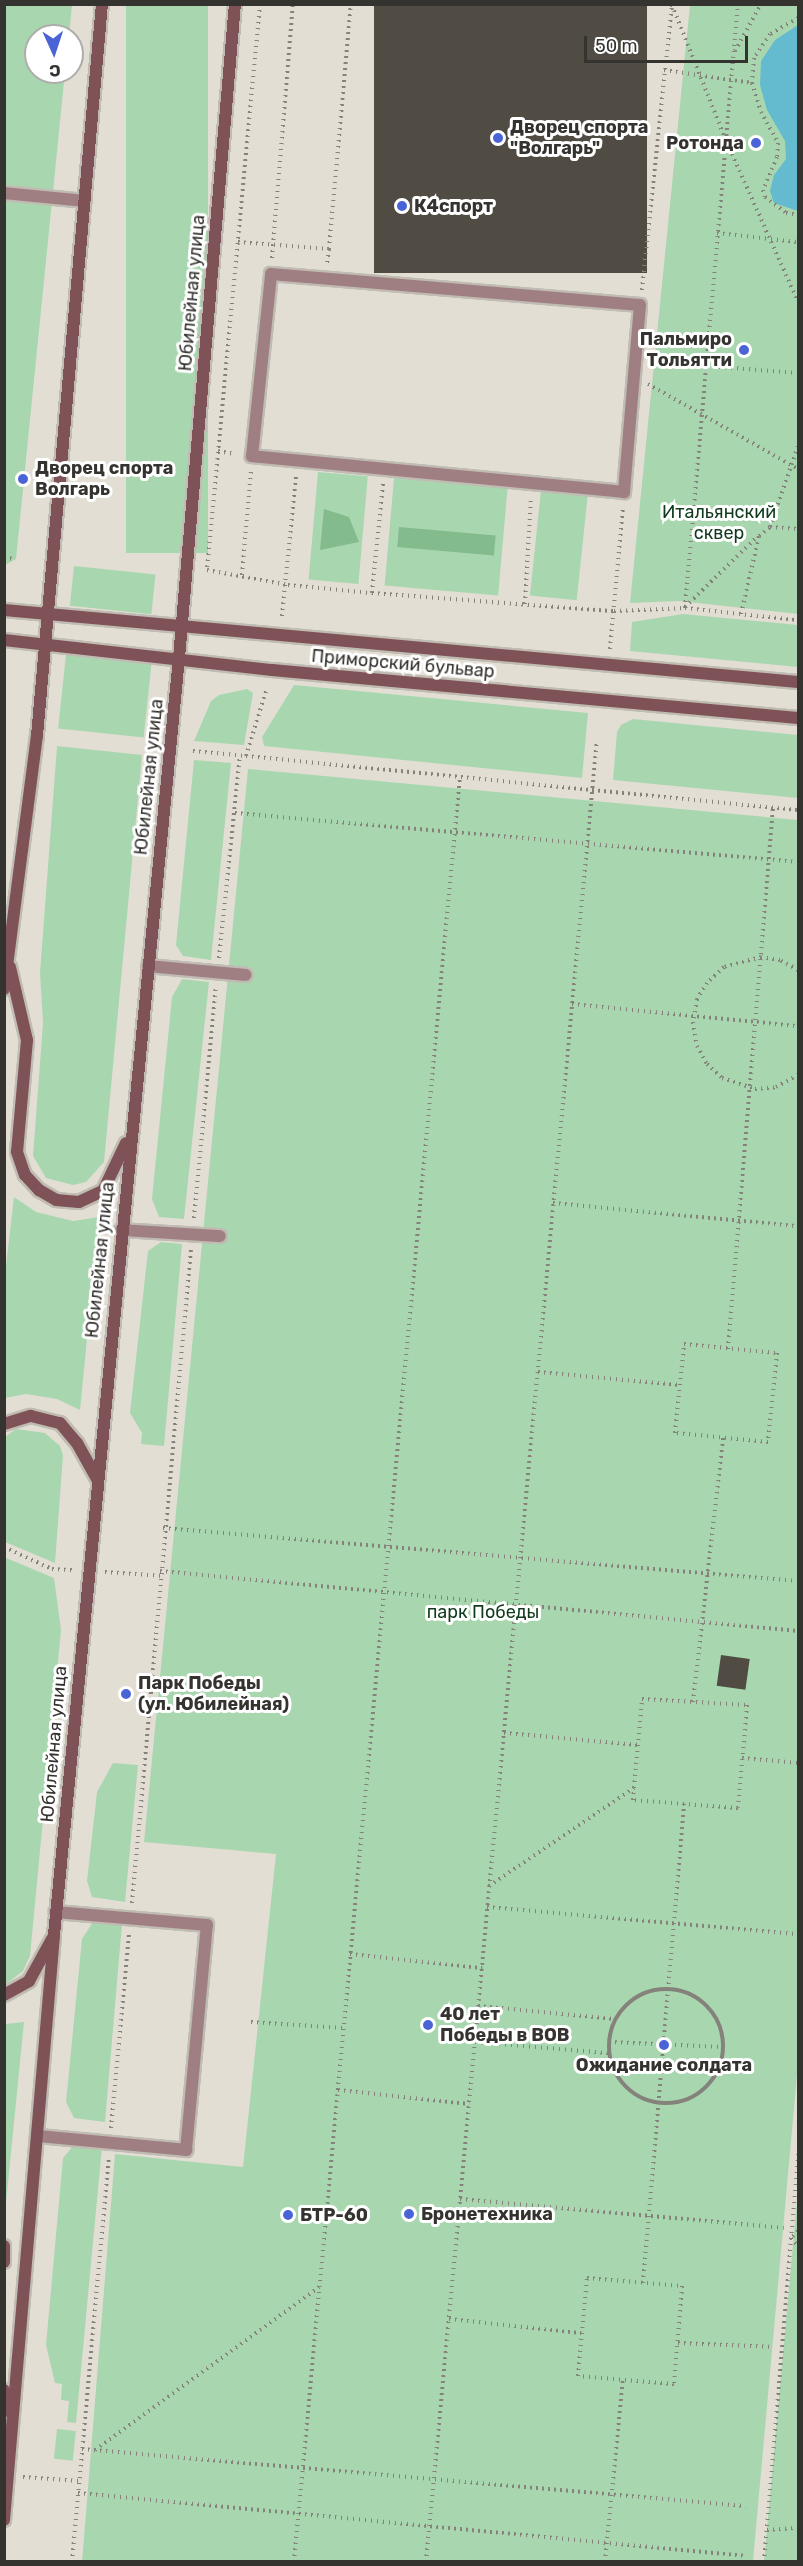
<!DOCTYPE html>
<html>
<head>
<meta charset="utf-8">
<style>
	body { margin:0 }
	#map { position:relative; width:803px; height:2566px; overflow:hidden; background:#e3ded4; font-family:Rubik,sans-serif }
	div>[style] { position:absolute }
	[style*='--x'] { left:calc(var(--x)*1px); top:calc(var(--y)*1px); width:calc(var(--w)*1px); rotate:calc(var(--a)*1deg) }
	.green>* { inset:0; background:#a8d7af; transform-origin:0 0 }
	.forest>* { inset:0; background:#83bb8c; transform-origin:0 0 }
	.water>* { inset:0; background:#64bbd0 }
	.building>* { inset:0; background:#504c43; transform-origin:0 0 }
	.path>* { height:4px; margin-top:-2px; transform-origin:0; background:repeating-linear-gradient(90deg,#85817b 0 1.5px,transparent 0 6px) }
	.path>.ring { margin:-2px; padding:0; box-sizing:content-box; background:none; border:4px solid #85817b; border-radius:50% }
	.roads { filter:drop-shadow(2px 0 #c0bcb3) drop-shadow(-2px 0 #c0bcb3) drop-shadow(0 2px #c0bcb3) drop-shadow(0 -2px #c0bcb3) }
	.lane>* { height:12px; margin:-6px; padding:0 6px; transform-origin:6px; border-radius:6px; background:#a07f82 }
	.street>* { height:12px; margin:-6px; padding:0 6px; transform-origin:6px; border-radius:6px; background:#a07f82 }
	.secondary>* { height:12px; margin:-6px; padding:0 6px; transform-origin:6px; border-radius:6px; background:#7f5257 }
	.dots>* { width:16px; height:16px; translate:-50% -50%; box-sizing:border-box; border:3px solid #fff; border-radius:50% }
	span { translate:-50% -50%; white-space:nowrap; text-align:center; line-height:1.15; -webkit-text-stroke:6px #fff; paint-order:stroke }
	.poi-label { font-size:18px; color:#35332f; font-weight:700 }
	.left { translate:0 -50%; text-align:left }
	.right { translate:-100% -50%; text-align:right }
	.street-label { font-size:18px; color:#35332f }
	.park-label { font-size:18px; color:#103a1b }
	.frame { position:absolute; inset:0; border:6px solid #35332f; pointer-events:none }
	.north { position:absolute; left:24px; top:24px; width:60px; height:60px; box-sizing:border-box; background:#fff; border:2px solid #aeadac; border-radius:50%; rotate:177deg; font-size:16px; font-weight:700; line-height:24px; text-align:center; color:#35332f }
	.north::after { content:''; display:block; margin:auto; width:21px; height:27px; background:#4a64d8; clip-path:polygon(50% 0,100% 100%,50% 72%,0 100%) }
	.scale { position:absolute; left:584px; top:36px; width:164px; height:27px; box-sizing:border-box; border:3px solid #35332f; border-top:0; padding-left:8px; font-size:18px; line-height:21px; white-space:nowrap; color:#35332f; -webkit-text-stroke:4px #fff; paint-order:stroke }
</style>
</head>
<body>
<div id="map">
	<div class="green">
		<div style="clip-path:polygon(5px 5px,72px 5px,69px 36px,36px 36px,36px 72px,65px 72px,16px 559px,5px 565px)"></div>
		<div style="left:126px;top:5px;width:82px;height:548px"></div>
		<div style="clip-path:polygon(690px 5px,798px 5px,798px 614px,679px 601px,630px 603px)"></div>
		<div style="left:318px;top:472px;width:50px;height:108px;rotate:5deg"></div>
		<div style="left:394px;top:478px;width:114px;height:108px;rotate:5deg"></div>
		<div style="left:541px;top:490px;width:47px;height:106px;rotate:6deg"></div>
		<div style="left:74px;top:566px;width:82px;height:40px;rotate:6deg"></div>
		<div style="clip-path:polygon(683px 614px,798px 625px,798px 667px,630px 651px,632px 622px)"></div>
		<div style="left:66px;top:654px;width:86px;height:75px;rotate:6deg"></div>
		<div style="clip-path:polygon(294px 685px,588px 713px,582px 778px,264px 746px,262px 737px)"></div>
		<div style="clip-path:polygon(247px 689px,253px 693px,244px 745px,194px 741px,211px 701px,219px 695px)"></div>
		<div style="clip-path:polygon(633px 719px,798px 735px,798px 798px,613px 780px,617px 732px,621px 725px)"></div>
		<div style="clip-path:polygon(57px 746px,142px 755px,104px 1162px,86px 1182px,73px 1185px,46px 1178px,33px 1156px,43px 1023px,40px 973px)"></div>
		<div style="clip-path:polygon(194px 760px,231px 763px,211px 960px,183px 956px,176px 945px)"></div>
		<div style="clip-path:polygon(248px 769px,798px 820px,798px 2064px,753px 2561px,82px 2562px,115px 2154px,243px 2167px,276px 1854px,144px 1842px)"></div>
		<div style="clip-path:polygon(182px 979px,209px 982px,184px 1219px,159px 1217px,152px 1199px,172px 997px)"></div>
		<div style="clip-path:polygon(14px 1197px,36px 1212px,73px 1221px,99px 1217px,80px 1410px,57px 1399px,26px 1394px,5px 1398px,4px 1283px)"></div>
		<div style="clip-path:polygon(161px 1242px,182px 1244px,164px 1446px,141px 1444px,142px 1433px,130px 1413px,148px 1251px)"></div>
		<div style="clip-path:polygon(16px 1429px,45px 1433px,60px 1446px,63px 1455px,55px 1563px,5px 1542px,5px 1437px)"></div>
		<div style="clip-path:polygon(4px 1557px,54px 1578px,61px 1630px,30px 1956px,23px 1971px,5px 1985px)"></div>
		<div style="clip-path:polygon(113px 1763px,138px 1765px,125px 1902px,92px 1897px,87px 1881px,97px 1792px)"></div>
		<div style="clip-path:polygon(93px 1922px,122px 1924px,105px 2122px,74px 2118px,66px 2102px,82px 1939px)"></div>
		<div style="clip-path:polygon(24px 2022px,6px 2203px,5px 2024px)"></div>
		<div style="clip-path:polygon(80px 2145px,102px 2147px,76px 2423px,67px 2422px,69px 2401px,61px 2400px,62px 2384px,55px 2383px,46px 2345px,63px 2158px,73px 2146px)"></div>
		<div style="clip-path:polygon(798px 2190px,798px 2561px,764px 2561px)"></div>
		<div style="left:57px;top:2429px;width:19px;height:30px;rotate:6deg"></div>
	</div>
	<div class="forest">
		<div style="clip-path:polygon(324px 509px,349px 517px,359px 542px,320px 550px)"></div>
		<div style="left:399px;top:527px;width:97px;height:20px;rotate:5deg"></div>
	</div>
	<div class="water">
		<div style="clip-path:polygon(798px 25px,798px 211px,774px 203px,770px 191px,774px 175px,786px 159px,785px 141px,767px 110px,760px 85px,761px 61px,775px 40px)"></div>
	</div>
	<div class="building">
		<div style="left:374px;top:4px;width:273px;height:269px"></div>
		<div style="left:721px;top:1655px;width:29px;height:31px;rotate:8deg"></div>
	</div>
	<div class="path">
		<div style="--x:260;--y:4;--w:568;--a:95.35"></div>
		<div style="--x:207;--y:570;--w:82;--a:10.5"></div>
		<div style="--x:288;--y:585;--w:84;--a:5.4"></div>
		<div style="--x:372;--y:593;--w:243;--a:4.3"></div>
		<div style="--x:614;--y:611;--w:71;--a:-2.4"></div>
		<div style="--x:685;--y:608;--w:114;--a:6.1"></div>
		<div style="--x:672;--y:5;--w:149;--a:68.3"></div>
		<div style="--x:727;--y:143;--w:174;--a:65.9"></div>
		<div style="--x:798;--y:18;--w:32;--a:150"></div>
		<div style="--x:770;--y:34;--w:29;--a:124"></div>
		<div style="--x:754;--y:58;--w:25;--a:95"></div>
		<div style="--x:752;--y:83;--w:30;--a:73"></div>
		<div style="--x:761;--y:112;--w:35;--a:61"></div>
		<div style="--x:778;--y:143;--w:14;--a:94"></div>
		<div style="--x:777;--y:157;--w:36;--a:113"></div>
		<div style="--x:763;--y:190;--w:7;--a:74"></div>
		<div style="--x:765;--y:197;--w:26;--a:37"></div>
		<div style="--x:786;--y:213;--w:12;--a:9"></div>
		<div style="--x:735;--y:51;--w:54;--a:-61"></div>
		<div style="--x:664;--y:70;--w:89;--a:8.4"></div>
		<div style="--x:717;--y:233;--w:81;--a:6.3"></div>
		<div style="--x:238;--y:242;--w:91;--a:4.4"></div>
		<div style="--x:329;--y:249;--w:14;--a:98"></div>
		<div style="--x:329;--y:249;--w:246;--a:-84.9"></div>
		<div style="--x:272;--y:258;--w:255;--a:-85.3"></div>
		<div style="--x:642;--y:290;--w:287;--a:-84"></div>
		<div style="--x:707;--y:366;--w:91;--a:4.4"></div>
		<div style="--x:648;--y:384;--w:172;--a:29.5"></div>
		<div style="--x:218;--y:451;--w:17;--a:10"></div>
		<div style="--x:770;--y:527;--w:28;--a:4"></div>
		<div style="--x:4;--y:558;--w:12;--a:5"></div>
		<div style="--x:242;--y:575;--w:104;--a:-85.1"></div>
		<div style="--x:372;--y:593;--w:111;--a:-84.3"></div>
		<div style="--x:525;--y:604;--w:107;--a:-86.8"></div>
		<div style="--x:685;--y:607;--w:100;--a:-44.2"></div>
		<div style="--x:685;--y:608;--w:606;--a:-84.99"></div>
		<div style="--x:741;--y:614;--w:80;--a:-77"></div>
		<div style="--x:759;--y:536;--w:14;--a:-39"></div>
		<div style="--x:770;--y:527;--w:86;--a:-70.9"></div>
		<div style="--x:282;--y:616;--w:141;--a:-84.3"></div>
		<div style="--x:610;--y:649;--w:143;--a:-84.8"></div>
		<div style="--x:193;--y:751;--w:53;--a:5.4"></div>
		<div style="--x:246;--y:756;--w:68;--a:-72.9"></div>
		<div style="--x:246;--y:756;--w:555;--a:5.59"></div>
		<div style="--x:235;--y:813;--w:565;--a:4.97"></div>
		<div style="--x:219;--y:958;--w:204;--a:-84.1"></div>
		<div style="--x:798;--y:970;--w:21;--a:-151"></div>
		<div style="--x:780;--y:960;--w:19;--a:-171"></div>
		<div style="--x:761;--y:957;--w:38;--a:165"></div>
		<div style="--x:724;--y:967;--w:23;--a:137"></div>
		<div style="--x:707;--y:983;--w:19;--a:122"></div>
		<div style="--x:697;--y:999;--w:23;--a:100"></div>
		<div style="--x:693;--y:1022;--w:24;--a:81"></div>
		<div style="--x:697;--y:1046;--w:21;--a:61"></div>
		<div style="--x:707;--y:1064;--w:21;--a:43"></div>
		<div style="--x:722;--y:1078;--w:35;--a:18"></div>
		<div style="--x:755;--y:1089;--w:21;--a:-5"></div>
		<div style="--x:776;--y:1087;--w:25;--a:-29"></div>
		<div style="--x:572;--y:1004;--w:227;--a:5.6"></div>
		<div style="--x:553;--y:1203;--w:246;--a:5.4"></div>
		<div style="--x:194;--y:1218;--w:233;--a:-84.6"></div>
		<div style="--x:684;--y:1344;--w:93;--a:5.5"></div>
		<div style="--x:777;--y:1353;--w:89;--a:95.8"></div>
		<div style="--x:768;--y:1442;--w:93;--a:-174.5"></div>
		<div style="--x:675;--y:1433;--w:89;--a:-84.2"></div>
		<div style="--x:728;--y:1349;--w:543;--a:-85.25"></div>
		<div style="--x:538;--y:1372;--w:143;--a:5.2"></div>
		<div style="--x:163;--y:1528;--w:637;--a:4.77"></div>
		<div style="--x:4;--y:1547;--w:53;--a:24.6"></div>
		<div style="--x:52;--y:1569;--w:22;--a:3"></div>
		<div style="--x:160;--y:1571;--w:641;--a:5.37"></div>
		<div style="--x:105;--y:1572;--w:58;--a:3.9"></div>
		<div style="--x:642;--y:1699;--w:105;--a:3.3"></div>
		<div style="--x:747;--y:1705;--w:103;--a:95"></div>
		<div style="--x:738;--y:1808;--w:105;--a:-175.6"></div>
		<div style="--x:633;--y:1800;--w:101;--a:-84.9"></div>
		<div style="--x:693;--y:1702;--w:266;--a:-83.5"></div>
		<div style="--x:504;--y:1733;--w:135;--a:5.1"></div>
		<div style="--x:742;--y:1758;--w:56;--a:5.1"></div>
		<div style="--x:489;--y:1886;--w:175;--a:-34.1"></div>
		<div style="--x:132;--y:1903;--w:657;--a:-84.85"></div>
		<div style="--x:487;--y:1907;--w:312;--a:5"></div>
		<div style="--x:350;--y:1954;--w:133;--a:6.1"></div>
		<div class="ring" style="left:609px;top:1989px;width:110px;height:110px"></div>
		<div style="--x:478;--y:2006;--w:138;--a:5.4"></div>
		<div style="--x:251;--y:2022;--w:92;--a:3.7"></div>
		<div style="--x:475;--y:2042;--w:134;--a:4.7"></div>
		<div style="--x:609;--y:2042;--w:114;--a:2.5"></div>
		<div style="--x:338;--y:2090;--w:132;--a:6.1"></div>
		<div style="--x:111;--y:2128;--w:194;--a:-84.7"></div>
		<div style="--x:460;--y:2199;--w:325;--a:5.1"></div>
		<div style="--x:798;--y:2231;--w:10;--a:135"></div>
		<div style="--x:791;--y:2238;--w:11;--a:49"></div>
		<div style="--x:587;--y:2278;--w:95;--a:4.8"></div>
		<div style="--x:682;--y:2286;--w:98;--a:94.7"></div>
		<div style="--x:674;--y:2384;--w:96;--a:-175.2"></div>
		<div style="--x:578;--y:2376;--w:98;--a:-84.8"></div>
		<div style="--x:643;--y:2283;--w:481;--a:-85.1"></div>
		<div style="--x:449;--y:2319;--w:133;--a:6.1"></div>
		<div style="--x:678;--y:2343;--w:95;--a:2.4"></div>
		<div style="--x:82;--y:2449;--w:666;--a:4.91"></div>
		<div style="--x:95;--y:2450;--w:277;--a:-36"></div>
		<div style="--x:23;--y:2477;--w:56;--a:4.1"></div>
		<div style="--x:78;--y:2493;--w:671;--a:5.39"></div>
		<div style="--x:767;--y:2530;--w:31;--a:-4"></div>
		<div style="--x:72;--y:2562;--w:405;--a:-84.8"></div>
		<div style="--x:294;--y:2562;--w:1793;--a:-84.69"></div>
		<div style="--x:426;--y:2562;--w:1829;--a:-84.64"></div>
		<div style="--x:605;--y:2562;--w:183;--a:-84.4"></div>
		<div style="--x:764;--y:2562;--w:410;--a:-85.2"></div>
	</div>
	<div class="roads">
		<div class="lane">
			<div style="--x:4;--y:193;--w:81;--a:5.6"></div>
			<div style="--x:148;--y:966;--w:98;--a:5.2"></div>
			<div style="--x:121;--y:1230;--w:99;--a:3.5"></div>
			<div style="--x:39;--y:2136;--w:148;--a:5.4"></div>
			<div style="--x:186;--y:2150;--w:226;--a:-84.7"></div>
			<div style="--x:207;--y:1925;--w:152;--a:-175.1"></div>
		</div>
		<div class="street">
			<div style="--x:271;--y:274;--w:370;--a:4.8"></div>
			<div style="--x:640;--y:305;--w:188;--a:94.9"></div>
			<div style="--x:624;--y:492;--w:374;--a:-174.5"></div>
			<div style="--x:252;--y:456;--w:183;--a:-84"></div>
		</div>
		<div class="secondary">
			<div style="--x:4;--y:610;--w:797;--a:5.18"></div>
			<div style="--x:4;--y:640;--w:270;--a:6.4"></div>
			<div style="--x:272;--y:670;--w:528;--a:5.21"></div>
			<div style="--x:10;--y:967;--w:75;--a:76.9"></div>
			<div style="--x:27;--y:1040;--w:112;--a:95.1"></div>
			<div style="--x:17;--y:1152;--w:24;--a:71"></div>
			<div style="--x:25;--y:1175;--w:21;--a:47"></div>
			<div style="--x:39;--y:1190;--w:20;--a:30"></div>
			<div style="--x:56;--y:1200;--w:23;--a:5"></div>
			<div style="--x:79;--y:1202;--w:26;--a:-25"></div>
			<div style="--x:103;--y:1191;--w:53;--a:-64.4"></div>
			<div style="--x:4;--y:989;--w:255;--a:-82.6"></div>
			<div style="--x:37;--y:736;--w:735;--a:-84.93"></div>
			<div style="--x:4;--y:1424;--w:28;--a:-17"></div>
			<div style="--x:31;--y:1416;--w:30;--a:14"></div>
			<div style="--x:60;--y:1423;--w:26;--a:50"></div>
			<div style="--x:77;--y:1443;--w:41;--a:60.9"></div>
			<div style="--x:4;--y:1995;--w:29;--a:-29"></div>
			<div style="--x:29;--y:1981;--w:48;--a:-61.3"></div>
			<div style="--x:4;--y:2246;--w:16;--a:90"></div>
			<div style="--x:4;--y:2390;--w:25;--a:72"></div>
			<div style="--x:4;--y:2520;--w:587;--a:-85.11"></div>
			<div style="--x:54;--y:1935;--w:1283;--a:-84.41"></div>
			<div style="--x:179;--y:658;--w:656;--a:-85.11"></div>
		</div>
	</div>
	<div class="dots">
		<div style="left:498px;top:138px;background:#4a64d8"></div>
		<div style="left:756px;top:143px;background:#4a64d8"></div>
		<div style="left:402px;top:206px;background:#4a64d8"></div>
		<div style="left:744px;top:350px;background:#4a64d8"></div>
		<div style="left:23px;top:479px;background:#4a64d8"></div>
		<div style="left:126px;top:1694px;background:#4a64d8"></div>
		<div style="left:428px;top:2025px;background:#4a64d8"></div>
		<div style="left:664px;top:2045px;background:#4a64d8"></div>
		<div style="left:409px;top:2214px;background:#4a64d8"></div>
		<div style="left:288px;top:2215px;background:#4a64d8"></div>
	</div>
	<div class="poi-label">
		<span class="left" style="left:510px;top:138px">Дворец спорта<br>"Волгарь"</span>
		<span class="right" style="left:744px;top:143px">Ротонда</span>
		<span class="left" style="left:414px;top:206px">К4спорт</span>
		<span class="right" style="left:732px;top:350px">Пальмиро<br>Тольятти</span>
		<span class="left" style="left:35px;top:479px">Дворец спорта<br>Волгарь</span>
		<span class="left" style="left:138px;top:1694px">Парк Победы<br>(ул. Юбилейная)</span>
		<span class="left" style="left:440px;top:2025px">40 лет<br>Победы в ВОВ</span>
		<span style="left:664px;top:2065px">Ожидание солдата</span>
		<span class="left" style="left:421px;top:2214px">Бронетехника</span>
		<span class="left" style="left:300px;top:2215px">БТР-60</span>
	</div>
	<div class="street-label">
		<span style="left:192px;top:293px;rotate:-85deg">Юбилейная улица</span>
		<span style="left:403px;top:664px;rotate:5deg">Приморский бульвар</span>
		<span style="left:149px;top:777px;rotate:-84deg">Юбилейная улица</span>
		<span style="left:100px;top:1260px;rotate:-84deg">Юбилейная улица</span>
		<span style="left:54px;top:1744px;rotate:-85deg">Юбилейная улица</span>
	</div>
	<div class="park-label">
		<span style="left:719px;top:523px">Итальянский<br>сквер</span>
		<span style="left:483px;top:1612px">парк Победы</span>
	</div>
	<div class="frame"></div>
	<div class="north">С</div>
	<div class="scale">50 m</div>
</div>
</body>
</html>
